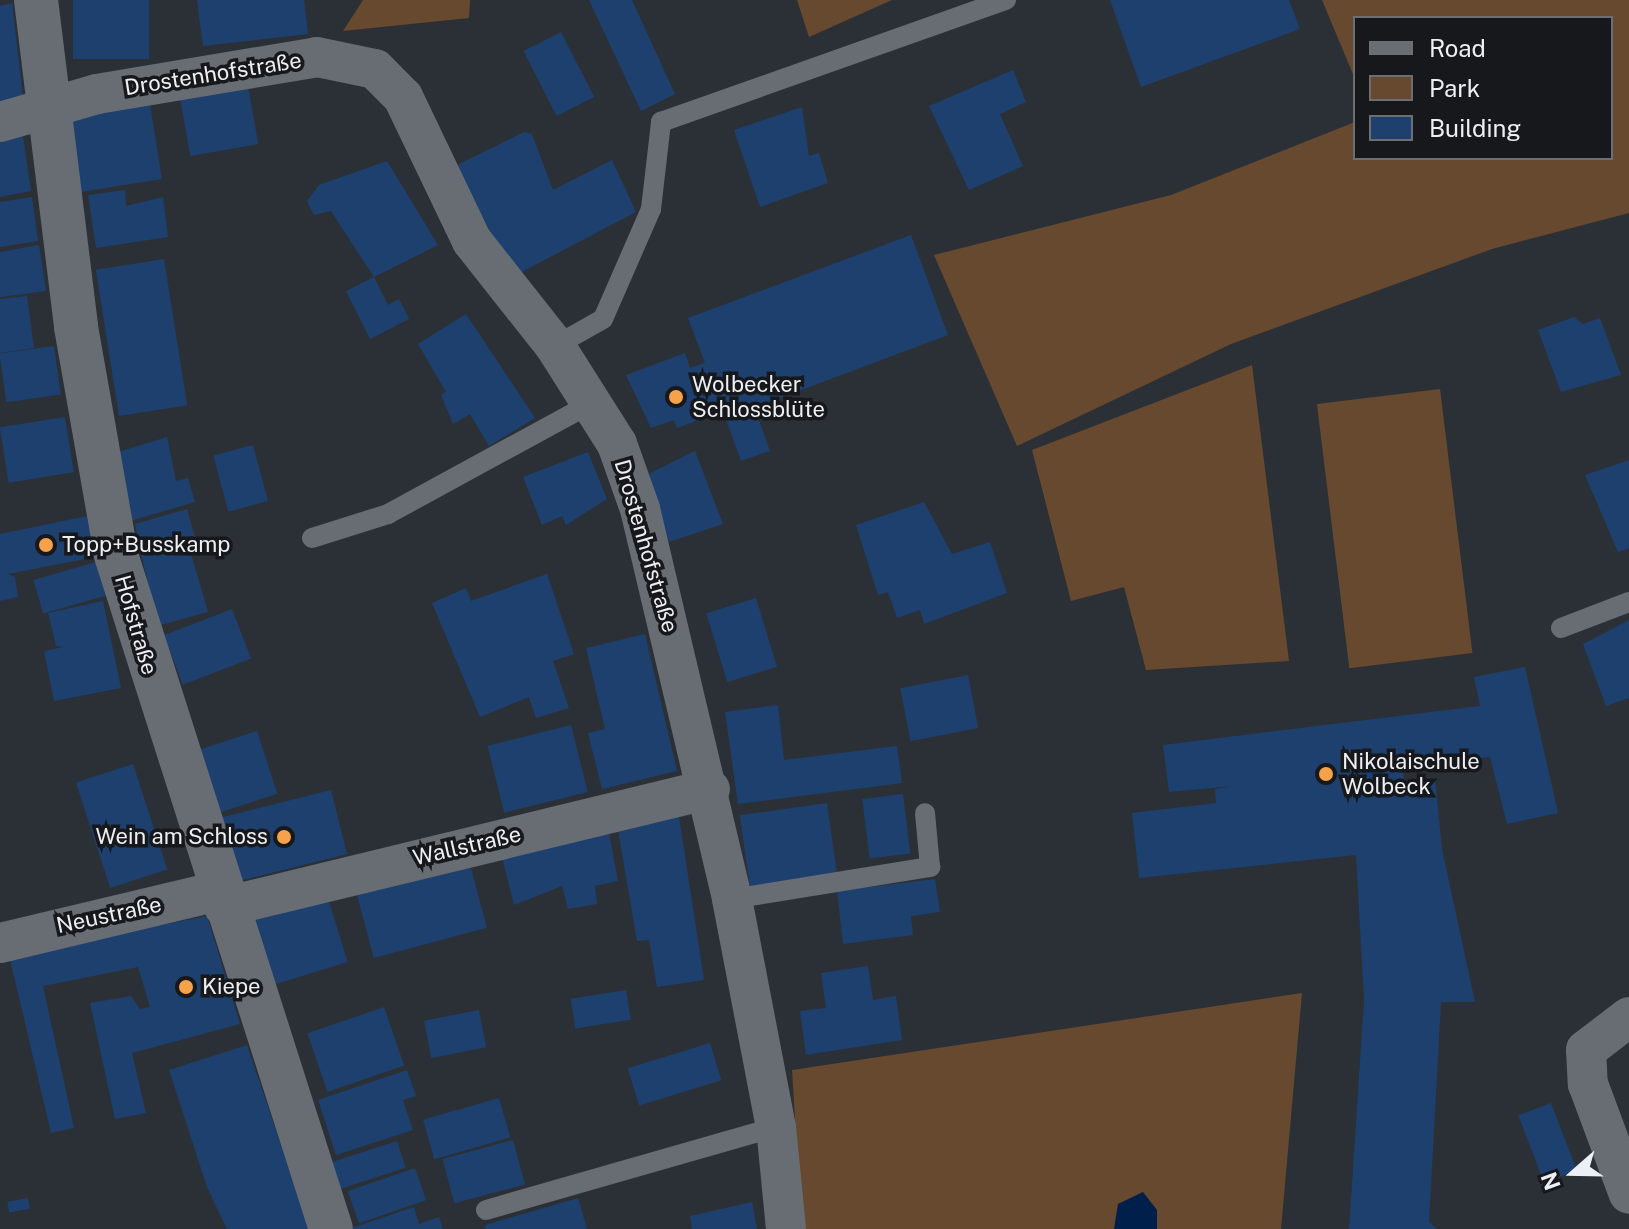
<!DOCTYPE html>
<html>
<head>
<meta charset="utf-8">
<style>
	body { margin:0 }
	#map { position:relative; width:1629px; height:1229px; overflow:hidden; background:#2b3036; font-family:"Public Sans",sans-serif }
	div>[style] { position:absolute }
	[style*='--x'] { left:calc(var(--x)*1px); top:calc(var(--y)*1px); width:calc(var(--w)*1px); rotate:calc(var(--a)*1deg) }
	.green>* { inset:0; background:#67492f; transform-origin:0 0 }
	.water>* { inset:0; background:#001f4a }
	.building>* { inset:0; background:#1e406e; transform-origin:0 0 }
	.lane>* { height:20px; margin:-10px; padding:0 10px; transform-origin:10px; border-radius:10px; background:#686d74 }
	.street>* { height:40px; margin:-20px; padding:0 20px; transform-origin:20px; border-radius:20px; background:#686d74 }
	.secondary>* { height:44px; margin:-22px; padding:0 22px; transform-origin:22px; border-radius:22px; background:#686d74 }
	.dots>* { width:22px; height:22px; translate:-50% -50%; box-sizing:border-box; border:4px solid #16181b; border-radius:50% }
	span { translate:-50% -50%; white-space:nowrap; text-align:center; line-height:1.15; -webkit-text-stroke:7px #16181b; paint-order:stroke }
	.street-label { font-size:22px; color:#eceff3 }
	.poi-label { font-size:22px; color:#eceff3 }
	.left { translate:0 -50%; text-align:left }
	.right { translate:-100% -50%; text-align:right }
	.legend { position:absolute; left:1353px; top:16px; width:260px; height:144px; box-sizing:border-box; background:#16181b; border:2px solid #6c6e71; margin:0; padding:10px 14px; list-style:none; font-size:24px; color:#eceff3 }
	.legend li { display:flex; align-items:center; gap:16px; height:40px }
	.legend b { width:40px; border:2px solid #6c6e71 }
	.north { position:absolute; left:1533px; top:1133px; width:80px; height:80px; -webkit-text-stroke:6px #16181b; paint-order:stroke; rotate:250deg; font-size:22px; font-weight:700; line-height:32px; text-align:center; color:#eceff3 }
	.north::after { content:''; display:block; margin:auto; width:28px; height:36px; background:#eceff3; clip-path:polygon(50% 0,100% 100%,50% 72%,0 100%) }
</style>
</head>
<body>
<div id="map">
	<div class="green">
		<div style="clip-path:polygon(363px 0,470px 0,469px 18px,343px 31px)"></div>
		<div style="clip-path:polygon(797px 0,892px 0,809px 37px)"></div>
		<div style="clip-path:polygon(1322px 0,1629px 0,1629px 213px,1492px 249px,1231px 344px,1017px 446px,934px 255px,1171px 195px,1355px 122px,1355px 158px,1611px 158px,1611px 18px,1355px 18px,1355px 79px)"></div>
		<div style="clip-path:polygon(1252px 365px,1289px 661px,1146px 670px,1124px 587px,1071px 601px,1032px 450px)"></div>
		<div style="left:1440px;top:389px;width:266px;height:124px;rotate:83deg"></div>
		<div style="clip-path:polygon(1302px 993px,1281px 1229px,802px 1229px,792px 1070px)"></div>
	</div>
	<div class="water">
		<div style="clip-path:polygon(1143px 1192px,1157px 1210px,1157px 1229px,1114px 1229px,1118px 1204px)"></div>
	</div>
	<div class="building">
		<div style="left:73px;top:0;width:76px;height:59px"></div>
		<div style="clip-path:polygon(197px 0,304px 0,308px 34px,203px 46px)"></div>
		<div style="clip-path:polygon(589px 0,632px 0,675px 94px,641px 111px)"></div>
		<div style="clip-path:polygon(1110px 0,1289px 0,1300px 29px,1141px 87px)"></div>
		<div style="clip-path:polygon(12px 3px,23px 97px,0 104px,0 6px)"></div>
		<div style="left:561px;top:32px;width:73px;height:42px;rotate:63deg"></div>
		<div style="clip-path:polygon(1013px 70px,1026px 102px,1000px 114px,1023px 166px,969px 190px,929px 106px)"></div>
		<div style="left:248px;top:86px;width:59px;height:69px;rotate:80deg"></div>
		<div style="left:150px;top:104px;width:76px;height:87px;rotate:81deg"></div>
		<div style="clip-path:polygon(802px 107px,809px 156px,819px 153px,828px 183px,760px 207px,734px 130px)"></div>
		<div style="clip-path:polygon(524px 132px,532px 134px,553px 190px,612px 160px,636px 212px,514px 276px,455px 166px)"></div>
		<div style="clip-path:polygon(23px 136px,31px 191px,0 197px,0 141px)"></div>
		<div style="clip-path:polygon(387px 161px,438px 245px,374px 277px,331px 211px,314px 215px,307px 201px,319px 185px)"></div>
		<div style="clip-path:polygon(125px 190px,126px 206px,163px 197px,168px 237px,96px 248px,88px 195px)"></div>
		<div style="clip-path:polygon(32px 197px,38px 241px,0 247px,0 202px)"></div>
		<div style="clip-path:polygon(911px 235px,948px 335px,748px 410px,756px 412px,770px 451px,741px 461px,723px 411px,677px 428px,674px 420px,651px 428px,626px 375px,685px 353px,690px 368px,705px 363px,688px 318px)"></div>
		<div style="clip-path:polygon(39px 245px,46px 291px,0 297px,0 252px)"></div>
		<div style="left:164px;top:259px;width:148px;height:69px;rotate:81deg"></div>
		<div style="clip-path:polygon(374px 277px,388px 305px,399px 299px,409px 319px,370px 339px,346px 291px)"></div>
		<div style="clip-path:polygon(27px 296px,34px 348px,0 353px,0 299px)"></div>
		<div style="clip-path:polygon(466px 314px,535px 418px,489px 446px,470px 414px,453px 424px,441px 395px,446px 392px,418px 344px)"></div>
		<div style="clip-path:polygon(1574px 317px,1583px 324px,1600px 318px,1621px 375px,1561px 392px,1538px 330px)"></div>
		<div style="left:54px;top:346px;width:49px;height:55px;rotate:82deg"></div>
		<div style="left:65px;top:417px;width:56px;height:66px;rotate:81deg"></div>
		<div style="clip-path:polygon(167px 437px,176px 481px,188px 478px,195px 502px,130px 521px,115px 453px)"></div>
		<div style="left:253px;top:445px;width:58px;height:41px;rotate:75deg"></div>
		<div style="clip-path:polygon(695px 451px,723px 524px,669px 542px,647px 475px)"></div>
		<div style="clip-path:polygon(588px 452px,607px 499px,566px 525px,562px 516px,542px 525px,523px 477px)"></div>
		<div style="clip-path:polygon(1629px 460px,1629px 548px,1618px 552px,1585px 475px)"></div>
		<div style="clip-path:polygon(924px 502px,952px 554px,990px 542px,1007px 593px,924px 624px,920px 610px,897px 618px,888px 592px,878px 595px,856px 525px)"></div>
		<div style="clip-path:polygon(187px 509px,196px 541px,188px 543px,208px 612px,157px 626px,135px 524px)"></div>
		<div style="clip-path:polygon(87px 516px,95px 557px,8px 574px,15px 577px,18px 597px,0 601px,0 534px)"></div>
		<div style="left:96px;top:562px;width:35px;height:65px;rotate:74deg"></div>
		<div style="clip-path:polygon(547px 574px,574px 654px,553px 661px,569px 708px,536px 718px,529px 697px,480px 717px,432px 603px,466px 588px,471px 601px)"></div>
		<div style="left:756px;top:598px;width:72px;height:52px;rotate:73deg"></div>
		<div style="clip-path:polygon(103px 601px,121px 688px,54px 701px,44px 651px,64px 647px,56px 646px,48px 613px)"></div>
		<div style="left:232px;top:609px;width:53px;height:73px;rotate:69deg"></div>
		<div style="clip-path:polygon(1629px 620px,1629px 698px,1606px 706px,1583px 644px)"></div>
		<div style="clip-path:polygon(645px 634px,677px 771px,602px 789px,588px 733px,605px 729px,586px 648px)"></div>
		<div style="clip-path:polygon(1525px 667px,1558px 813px,1507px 824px,1490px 757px,1403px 767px,1404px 781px,1435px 778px,1442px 849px,1475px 1002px,1441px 1002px,1429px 1222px,1437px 1229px,1349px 1229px,1364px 1001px,1356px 855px,1139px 878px,1132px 813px,1216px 803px,1215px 789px,1234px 786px,1169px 792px,1163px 745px,1480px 706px,1474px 677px)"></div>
		<div style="left:968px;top:675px;width:54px;height:69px;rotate:79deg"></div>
		<div style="clip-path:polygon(778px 705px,784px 760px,897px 746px,902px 783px,738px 804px,725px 712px)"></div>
		<div style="left:571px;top:725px;width:69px;height:86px;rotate:76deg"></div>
		<div style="left:257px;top:731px;width:66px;height:61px;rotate:72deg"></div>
		<div style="left:133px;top:764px;width:111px;height:60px;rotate:72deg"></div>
		<div style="left:331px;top:790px;width:66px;height:116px;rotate:76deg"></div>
		<div style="left:903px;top:794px;width:60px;height:41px;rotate:83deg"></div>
		<div style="left:827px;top:803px;width:75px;height:88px;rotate:82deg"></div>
		<div style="clip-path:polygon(678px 810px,704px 980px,657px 987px,649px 940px,637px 941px,617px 824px)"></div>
		<div style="clip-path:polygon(608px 828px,618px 881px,595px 886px,597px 904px,568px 909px,562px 886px,514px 905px,501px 853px)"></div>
		<div style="left:469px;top:861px;width:69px;height:117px;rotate:75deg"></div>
		<div style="clip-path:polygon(935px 879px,940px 912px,911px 916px,913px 935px,843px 944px,837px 891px)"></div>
		<div style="left:328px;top:898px;width:67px;height:80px;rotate:73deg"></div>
		<div style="clip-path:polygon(207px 916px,240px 1024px,132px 1053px,146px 1113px,115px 1119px,90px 1003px,131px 996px,140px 1009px,150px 1007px,138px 967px,43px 986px,74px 1128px,51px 1133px,9px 955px)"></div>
		<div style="clip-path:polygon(868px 966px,873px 1000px,896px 996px,902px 1040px,806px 1055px,800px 1011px,826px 1008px,821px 973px)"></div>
		<div style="left:626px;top:990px;width:30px;height:56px;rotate:81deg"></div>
		<div style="left:384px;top:1007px;width:62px;height:81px;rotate:71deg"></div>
		<div style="left:479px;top:1010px;width:38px;height:56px;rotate:79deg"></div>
		<div style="left:710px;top:1043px;width:39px;height:86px;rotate:73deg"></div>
		<div style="clip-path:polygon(247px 1045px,286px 1160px,309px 1229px,227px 1229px,207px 1187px,169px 1070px)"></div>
		<div style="clip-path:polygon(407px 1070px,416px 1096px,403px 1100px,413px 1130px,336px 1155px,318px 1100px)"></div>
		<div style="left:499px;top:1098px;width:41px;height:79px;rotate:74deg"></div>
		<div style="left:1551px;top:1103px;width:72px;height:35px;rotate:69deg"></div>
		<div style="left:513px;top:1140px;width:46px;height:73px;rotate:75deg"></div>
		<div style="left:397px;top:1141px;width:28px;height:69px;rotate:72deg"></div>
		<div style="left:415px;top:1168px;width:34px;height:71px;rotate:71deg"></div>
		<div style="left:28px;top:1198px;width:11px;height:21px;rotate:80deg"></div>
		<div style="clip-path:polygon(578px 1198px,587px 1229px,486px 1229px,485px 1225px)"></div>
		<div style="clip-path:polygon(752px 1202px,757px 1229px,692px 1229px,690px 1216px)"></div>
		<div style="clip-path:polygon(414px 1207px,419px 1224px,439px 1217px,443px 1229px,349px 1229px)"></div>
	</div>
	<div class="lane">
		<div style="--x:555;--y:346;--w:55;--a:-29.4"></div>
		<div style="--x:603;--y:319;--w:120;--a:-66.4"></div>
		<div style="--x:651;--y:209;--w:88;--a:-83.4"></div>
		<div style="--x:661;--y:122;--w:366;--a:-19.5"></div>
		<div style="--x:312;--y:538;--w:80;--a:-17.5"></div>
		<div style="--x:388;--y:514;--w:232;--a:-28.6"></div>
		<div style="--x:1561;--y:628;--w:73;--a:-20.9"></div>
		<div style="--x:732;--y:899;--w:201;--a:-9.2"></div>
		<div style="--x:930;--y:867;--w:54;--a:-95.3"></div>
		<div style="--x:486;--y:1210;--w:302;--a:-16"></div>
	</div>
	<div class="street">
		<div style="--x:0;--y:122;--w:101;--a:-16.1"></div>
		<div style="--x:97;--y:94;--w:223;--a:-9.5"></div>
		<div style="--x:317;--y:57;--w:59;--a:11.7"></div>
		<div style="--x:375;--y:69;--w:40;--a:45"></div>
		<div style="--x:403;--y:97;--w:160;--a:64.4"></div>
		<div style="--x:472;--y:241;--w:134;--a:51.7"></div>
		<div style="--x:555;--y:346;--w:116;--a:57.7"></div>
		<div style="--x:617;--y:444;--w:69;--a:70.5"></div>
		<div style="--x:640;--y:509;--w:401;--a:76.7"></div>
		<div style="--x:732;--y:899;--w:232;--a:79.1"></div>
		<div style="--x:776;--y:1127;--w:102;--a:84.4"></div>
		<div style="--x:224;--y:907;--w:500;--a:-13.65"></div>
		<div style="--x:0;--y:943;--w:225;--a:-13.4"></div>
		<div style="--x:1629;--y:1017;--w:54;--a:142.5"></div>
		<div style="--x:1586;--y:1050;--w:34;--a:87"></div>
		<div style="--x:1588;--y:1084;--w:117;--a:69.6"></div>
	</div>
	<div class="secondary">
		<div style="--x:36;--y:0;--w:329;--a:83"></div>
		<div style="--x:76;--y:327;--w:231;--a:80"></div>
		<div style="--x:116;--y:555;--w:707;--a:72.31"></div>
	</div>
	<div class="dots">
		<div style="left:676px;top:397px;background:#f7a14a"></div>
		<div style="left:46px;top:545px;background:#f7a14a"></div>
		<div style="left:1326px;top:774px;background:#f7a14a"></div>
		<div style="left:284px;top:837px;background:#f7a14a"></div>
		<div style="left:186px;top:987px;background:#f7a14a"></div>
	</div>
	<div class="street-label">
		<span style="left:213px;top:74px;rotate:-9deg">Drostenhofstraße</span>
		<span style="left:646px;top:546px;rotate:74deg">Drostenhofstraße</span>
		<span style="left:136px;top:625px;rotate:74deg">Hofstraße</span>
		<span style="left:467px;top:846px;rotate:-13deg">Wallstraße</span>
		<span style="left:109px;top:915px;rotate:-12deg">Neustraße</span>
	</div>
	<div class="poi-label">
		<span class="left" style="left:692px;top:397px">Wolbecker<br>Schlossblüte</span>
		<span class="left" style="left:62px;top:545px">Topp+Busskamp</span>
		<span class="left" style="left:1342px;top:774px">Nikolaischule<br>Wolbeck</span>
		<span class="right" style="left:268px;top:837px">Wein am Schloss</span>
		<span class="left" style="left:202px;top:987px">Kiepe</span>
	</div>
	<ul class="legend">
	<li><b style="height:10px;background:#686d74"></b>Road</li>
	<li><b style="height:22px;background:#67492f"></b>Park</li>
	<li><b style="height:22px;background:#1e406e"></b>Building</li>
	</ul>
	<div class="north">N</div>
</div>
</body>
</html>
